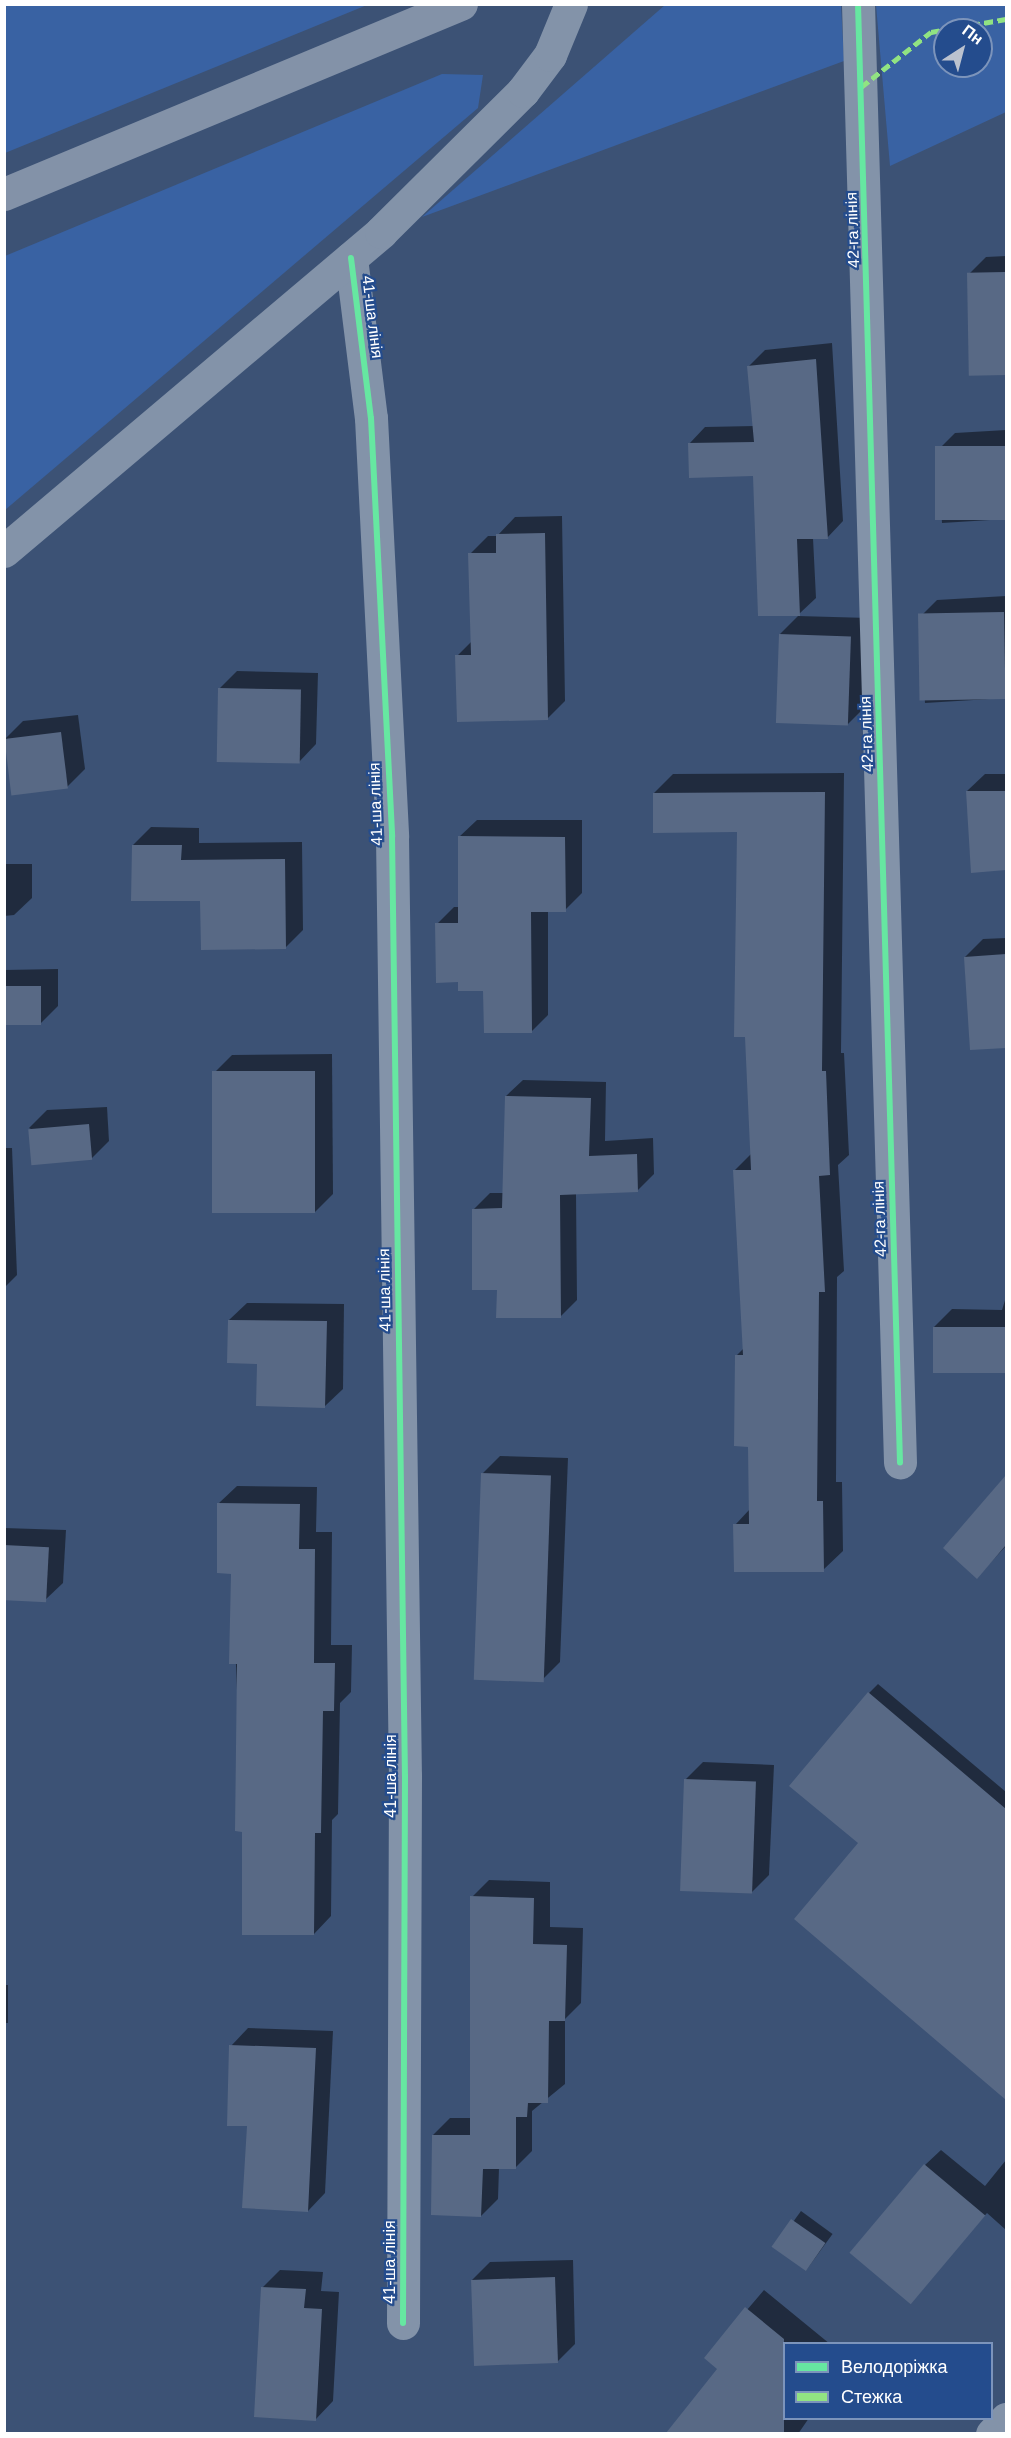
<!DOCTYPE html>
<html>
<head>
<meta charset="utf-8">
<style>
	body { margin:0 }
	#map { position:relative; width:1011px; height:2438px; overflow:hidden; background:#3c5275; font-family:Helvetica,sans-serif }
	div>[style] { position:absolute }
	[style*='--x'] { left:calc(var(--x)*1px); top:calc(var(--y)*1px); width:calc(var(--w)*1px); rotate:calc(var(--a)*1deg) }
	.green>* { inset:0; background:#3962a3 }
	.shadow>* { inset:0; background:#0007; transform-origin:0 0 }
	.building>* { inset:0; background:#586985; transform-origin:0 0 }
	.street>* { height:33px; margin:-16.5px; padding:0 16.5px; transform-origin:16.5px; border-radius:16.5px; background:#8393a9 }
	.highway>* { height:33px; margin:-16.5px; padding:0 16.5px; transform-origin:16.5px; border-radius:16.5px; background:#8392a8 }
	.quiet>* { height:4.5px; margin-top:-2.25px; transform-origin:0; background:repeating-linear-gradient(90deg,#91e382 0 9px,transparent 0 13.5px) }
	.cycleway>* { height:6px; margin:-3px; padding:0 3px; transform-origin:3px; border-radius:3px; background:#66e7a1 }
	span { translate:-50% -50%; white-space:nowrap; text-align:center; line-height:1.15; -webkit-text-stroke:4.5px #244c8d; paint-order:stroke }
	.street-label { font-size:16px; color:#fff }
	.frame { position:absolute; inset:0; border:6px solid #fff; pointer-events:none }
	.legend { position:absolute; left:783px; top:2342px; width:210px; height:78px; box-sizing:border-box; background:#244c8d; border:2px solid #7c94bb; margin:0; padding:8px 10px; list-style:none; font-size:18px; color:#fff }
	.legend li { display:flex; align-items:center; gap:12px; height:30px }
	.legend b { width:30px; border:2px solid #7c94bb }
	.north { position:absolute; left:933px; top:18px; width:60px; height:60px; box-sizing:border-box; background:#244c8d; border:2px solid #7c94bb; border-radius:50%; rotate:36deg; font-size:16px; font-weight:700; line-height:24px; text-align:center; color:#fff }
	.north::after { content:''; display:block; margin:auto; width:21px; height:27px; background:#bbc2cf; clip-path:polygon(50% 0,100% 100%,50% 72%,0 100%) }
</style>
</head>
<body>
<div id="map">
	<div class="green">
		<div style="clip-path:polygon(5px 4px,367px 4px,367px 5px,5px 153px)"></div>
		<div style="clip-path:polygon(665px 5px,841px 5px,844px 61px,422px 217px)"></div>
		<div style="clip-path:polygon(evenodd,876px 5px,1006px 5px,1006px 112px,890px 166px,876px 5px,945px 30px,981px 30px,981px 66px,945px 66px,945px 30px)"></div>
		<div style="clip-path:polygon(442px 74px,483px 75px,478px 108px,5px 510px,5px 256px)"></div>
	</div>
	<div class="shadow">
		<div style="clip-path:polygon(1006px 256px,1006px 373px,974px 375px,968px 275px,986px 257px)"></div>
		<div style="clip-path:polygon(832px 343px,843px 521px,827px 538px,813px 538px,816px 598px,799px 614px,754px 475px,689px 444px,705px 427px,754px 426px,748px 367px,765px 350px)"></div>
		<div style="clip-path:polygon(1006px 430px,1006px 519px,942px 523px,937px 451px,955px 433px)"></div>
		<div style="clip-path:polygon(562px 516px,565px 701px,548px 718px,457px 656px,472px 641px,470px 554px,488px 536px,497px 536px,515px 517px)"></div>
		<div style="clip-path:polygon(1006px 596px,1006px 698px,925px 703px,919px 618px,937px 600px)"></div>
		<div style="clip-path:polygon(798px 616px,869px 618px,866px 706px,848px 724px,780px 634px)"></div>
		<div style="clip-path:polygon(237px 671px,318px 673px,316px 744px,299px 762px,219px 689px)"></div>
		<div style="clip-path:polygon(78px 715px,85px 769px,67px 787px,5px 739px,23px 721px)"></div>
		<div style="clip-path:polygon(844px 773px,841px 1053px,844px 1053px,849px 1155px,838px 1165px,844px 1271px,837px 1277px,836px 1482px,842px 1482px,843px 1551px,823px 1570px,735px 1525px,750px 1509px,749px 1445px,736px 1356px,744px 1348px,734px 1171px,751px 1154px,739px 831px,654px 793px,673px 774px)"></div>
		<div style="clip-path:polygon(985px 774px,1006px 774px,1006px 868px,973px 871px,967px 791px)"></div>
		<div style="clip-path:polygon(477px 820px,582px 820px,582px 893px,565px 910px,548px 910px,548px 1015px,531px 1032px,484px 989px,459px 981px,437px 924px,454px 907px,459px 907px,459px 837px)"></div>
		<div style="clip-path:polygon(151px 827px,199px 828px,199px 843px,302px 842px,303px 930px,285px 948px,202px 900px,133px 845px)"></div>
		<div style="clip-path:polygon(4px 864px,32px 864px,32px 898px,14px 915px,4px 916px)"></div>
		<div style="clip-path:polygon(1006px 938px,1006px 1046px,972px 1049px,965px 957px,983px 939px)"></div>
		<div style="clip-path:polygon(58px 969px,58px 1006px,41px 1023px,4px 1024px,4px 970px)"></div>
		<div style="clip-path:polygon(332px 1054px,333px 1194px,315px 1212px,214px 1073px,232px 1055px)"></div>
		<div style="clip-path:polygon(523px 1080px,606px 1082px,605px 1141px,653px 1138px,654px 1174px,637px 1191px,576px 1193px,577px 1300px,561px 1316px,498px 1288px,474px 1209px,490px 1193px,504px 1193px,506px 1096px)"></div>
		<div style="clip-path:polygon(107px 1107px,109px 1141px,91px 1159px,29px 1128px,47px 1110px)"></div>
		<div style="clip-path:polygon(4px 1148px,12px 1148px,17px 1275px,4px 1288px)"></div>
		<div style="clip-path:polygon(1006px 1297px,1006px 1372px,934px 1371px,934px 1327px,952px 1309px,1002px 1310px)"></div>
		<div style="clip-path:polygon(247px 1303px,344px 1304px,343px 1389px,325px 1406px,258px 1362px,229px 1320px)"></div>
		<div style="clip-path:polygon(500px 1456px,568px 1458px,560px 1662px,542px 1680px,482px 1474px)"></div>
		<div style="clip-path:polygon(1006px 1477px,1006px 1546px,977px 1577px,945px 1548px)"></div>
		<div style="clip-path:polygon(237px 1486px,317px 1487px,316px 1532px,332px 1532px,331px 1645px,352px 1645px,351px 1692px,340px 1703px,338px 1814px,332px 1820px,331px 1916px,314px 1934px,243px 1830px,232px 1572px,219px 1503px)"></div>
		<div style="clip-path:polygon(4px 1528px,66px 1530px,63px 1583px,45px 1600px,4px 1598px)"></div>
		<div style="clip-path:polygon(878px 1684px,1006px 1792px,1006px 2098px,796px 1919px,860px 1843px,869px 1693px)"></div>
		<div style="clip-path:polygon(703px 1762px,774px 1765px,769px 1875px,751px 1893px,686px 1779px)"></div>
		<div style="clip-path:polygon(489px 1880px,550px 1882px,550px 1927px,583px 1928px,581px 2003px,565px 2019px,565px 2084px,532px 2111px,532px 2151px,515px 2168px,499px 2168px,498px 2199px,481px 2216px,433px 2135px,450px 2118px,471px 2118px,472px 1897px)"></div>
		<div style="left:4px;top:1985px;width:4px;height:38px"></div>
		<div style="clip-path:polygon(248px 2028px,333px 2031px,325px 2193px,308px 2211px,249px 2125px,231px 2046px)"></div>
		<div style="clip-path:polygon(941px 2150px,985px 2186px,1006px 2160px,1006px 2230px,987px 2213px,908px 2301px,925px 2165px)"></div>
		<div style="left:801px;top:2211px;width:39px;height:45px;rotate:36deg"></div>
		<div style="clip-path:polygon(573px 2260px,575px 2344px,557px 2362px,472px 2280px,490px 2262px)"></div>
		<div style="clip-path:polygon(280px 2270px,323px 2272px,321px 2291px,339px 2292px,333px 2401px,316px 2419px,262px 2288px)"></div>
		<div style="clip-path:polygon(764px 2290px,830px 2344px,784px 2344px,784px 2418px,809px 2418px,798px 2434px,688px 2434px,676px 2423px,719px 2368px,706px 2358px)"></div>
	</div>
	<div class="building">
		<div style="left:1005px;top:272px;width:103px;height:38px;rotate:89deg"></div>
		<div style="clip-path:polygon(816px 359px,828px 539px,797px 539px,800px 616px,758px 616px,753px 476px,689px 478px,688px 443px,754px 442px,747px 366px)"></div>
		<div style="left:1006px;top:446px;width:74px;height:71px;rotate:90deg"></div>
		<div style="clip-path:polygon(545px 533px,548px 720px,457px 722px,455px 655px,471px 655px,468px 553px,496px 553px,496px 534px)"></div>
		<div style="left:1004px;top:612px;width:87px;height:86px;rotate:89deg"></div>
		<div style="left:779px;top:634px;width:72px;height:89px;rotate:2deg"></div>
		<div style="left:218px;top:688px;width:83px;height:74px;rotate:1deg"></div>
		<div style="left:61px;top:732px;width:57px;height:57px;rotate:83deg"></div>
		<div style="clip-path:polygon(966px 791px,1006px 791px,1006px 870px,971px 873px)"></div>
		<div style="clip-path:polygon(825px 792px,822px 1071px,826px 1071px,830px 1175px,819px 1176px,825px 1292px,819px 1292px,817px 1501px,823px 1501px,824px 1572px,734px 1572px,733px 1524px,749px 1524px,748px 1447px,734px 1446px,735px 1355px,743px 1355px,733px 1170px,751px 1170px,745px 1037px,734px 1037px,737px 832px,653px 833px,653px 793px)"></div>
		<div style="clip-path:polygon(458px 836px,565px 837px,566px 912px,531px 912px,532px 1033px,484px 1033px,483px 991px,458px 991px,458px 982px,436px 983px,435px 923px,458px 923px)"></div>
		<div style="clip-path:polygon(132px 845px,182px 845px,181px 860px,285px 859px,286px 949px,201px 950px,200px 901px,131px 901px)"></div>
		<div style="clip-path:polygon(1006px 954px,1006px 1048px,970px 1050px,964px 957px)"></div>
		<div style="left:4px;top:986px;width:37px;height:39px"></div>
		<div style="left:315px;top:1071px;width:142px;height:103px;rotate:90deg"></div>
		<div style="clip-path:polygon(505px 1096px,591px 1098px,589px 1156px,637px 1154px,638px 1192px,560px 1195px,561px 1318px,496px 1318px,497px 1290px,472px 1290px,472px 1209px,502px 1208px)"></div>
		<div style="left:89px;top:1124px;width:36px;height:61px;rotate:85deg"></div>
		<div style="clip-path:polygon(228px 1320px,327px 1321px,325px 1408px,256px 1406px,257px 1364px,227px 1363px)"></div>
		<div style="left:933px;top:1327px;width:73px;height:46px"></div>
		<div style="left:481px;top:1473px;width:70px;height:207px;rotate:2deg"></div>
		<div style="clip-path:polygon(1006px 1475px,1006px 1545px,977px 1579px,943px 1548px)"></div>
		<div style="clip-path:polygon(217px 1503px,300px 1504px,299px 1549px,315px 1549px,314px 1663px,335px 1663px,334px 1711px,323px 1711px,321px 1833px,315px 1833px,314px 1935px,242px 1935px,242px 1832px,235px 1831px,237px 1664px,229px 1664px,231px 1574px,217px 1573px)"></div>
		<div style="left:4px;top:1545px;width:45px;height:55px;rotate:3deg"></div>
		<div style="clip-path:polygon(868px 1692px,1006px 1809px,1006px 2100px,794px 1919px,858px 1843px,789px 1786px)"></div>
		<div style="left:684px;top:1779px;width:72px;height:112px;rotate:2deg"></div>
		<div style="clip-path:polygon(470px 1896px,534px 1898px,533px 1944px,567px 1945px,565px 2021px,549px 2021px,548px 2103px,528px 2103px,527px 2117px,516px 2117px,516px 2169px,483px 2169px,481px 2217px,431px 2215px,432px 2135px,470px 2135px)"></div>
		<div style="clip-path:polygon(229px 2045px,316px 2048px,308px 2212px,242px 2208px,247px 2126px,227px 2126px)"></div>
		<div style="left:924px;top:2164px;width:80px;height:116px;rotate:40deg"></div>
		<div style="left:791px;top:2219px;width:42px;height:34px;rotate:35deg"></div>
		<div style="left:555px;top:2277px;width:86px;height:84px;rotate:88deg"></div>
		<div style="clip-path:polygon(261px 2287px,306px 2289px,304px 2308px,322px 2309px,316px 2421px,254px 2417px)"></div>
		<div style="clip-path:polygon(745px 2307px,784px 2339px,784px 2433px,666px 2433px,717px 2369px,704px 2358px)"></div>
	</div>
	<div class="street">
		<div style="--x:858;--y:4;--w:1459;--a:88.35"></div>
		<div style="--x:351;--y:258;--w:161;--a:82.9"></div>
		<div style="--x:371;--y:418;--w:419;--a:87.1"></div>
		<div style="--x:392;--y:836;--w:940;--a:89.21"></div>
		<div style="--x:405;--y:1776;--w:547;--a:90.21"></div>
		<div style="--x:4;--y:551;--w:494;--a:-40.2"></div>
		<div style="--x:381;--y:232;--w:200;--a:-44.8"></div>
		<div style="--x:523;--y:91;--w:45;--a:-53.1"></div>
		<div style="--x:550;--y:55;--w:55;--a:-67.6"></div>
		<div style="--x:992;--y:2434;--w:21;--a:-47"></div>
	</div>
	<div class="highway">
		<div style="--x:4;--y:194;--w:495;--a:-22.6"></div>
	</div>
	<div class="quiet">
		<div style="--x:861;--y:87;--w:89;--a:-38.2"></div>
		<div style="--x:931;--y:32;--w:76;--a:-9.8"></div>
	</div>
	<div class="cycleway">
		<div style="--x:858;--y:4;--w:1459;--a:88.35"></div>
		<div style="--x:351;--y:258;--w:161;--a:82.9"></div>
		<div style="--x:371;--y:418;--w:419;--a:87.1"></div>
		<div style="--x:392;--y:836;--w:940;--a:89.21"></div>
		<div style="--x:405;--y:1776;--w:547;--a:90.21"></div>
	</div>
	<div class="street-label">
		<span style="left:853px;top:230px;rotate:-92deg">42-га лінія</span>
		<span style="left:372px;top:317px;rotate:83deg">41-ша лінія</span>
		<span style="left:867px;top:734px;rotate:-92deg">42-га лінія</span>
		<span style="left:376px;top:804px;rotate:-92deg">41-ша лінія</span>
		<span style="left:880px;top:1219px;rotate:-92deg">42-га лінія</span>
		<span style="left:385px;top:1290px;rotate:-91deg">41-ша лінія</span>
		<span style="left:391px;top:1776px;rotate:-90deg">41-ша лінія</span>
		<span style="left:390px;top:2262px;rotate:-90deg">41-ша лінія</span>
	</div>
	<div class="frame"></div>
	<ul class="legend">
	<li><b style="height:8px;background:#66e7a1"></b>Велодоріжка</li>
	<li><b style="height:8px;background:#91e382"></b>Стежка</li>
	</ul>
	<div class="north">Пн</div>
</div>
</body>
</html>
